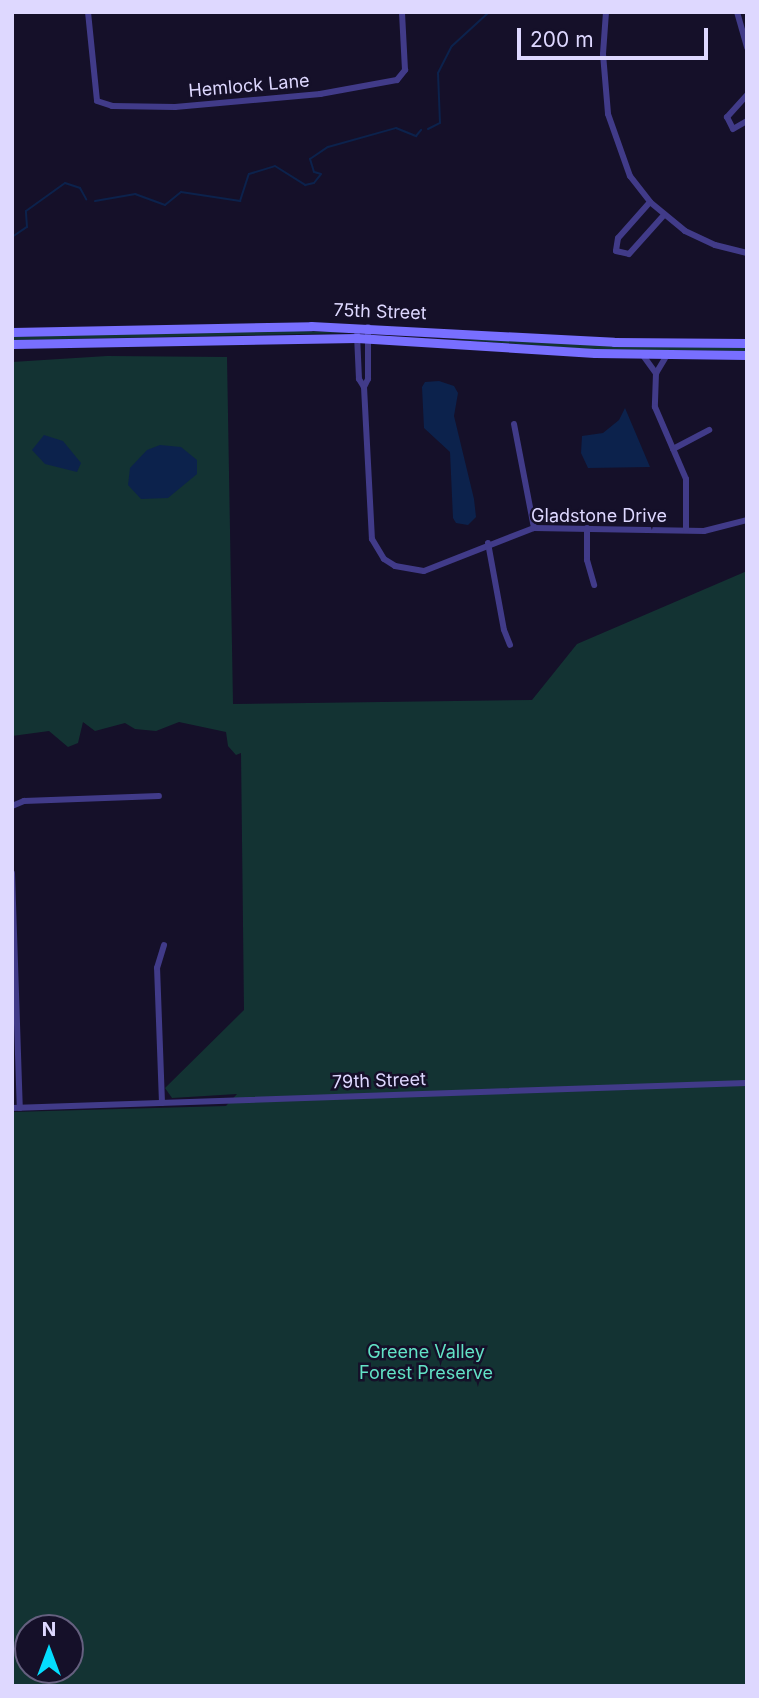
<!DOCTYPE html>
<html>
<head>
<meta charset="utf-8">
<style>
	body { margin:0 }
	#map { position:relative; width:759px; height:1698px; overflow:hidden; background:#151029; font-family:Inter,sans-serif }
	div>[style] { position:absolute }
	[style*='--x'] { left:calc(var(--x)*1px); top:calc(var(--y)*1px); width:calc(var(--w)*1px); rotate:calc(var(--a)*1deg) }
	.green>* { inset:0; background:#133333 }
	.water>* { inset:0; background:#0c224c }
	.stream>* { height:2px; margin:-1px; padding:0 1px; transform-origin:1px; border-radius:1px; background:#0c224c }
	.minor>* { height:6px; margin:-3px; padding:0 3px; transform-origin:3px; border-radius:3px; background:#413b89 }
	.secondary>* { height:9px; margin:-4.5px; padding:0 4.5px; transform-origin:4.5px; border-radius:4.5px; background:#786fff }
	span { translate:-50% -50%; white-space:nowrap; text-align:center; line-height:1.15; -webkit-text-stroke:5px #151029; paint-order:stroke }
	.street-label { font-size:18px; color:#ded8ff }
	.park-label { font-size:18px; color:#62e2c6 }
	.frame { position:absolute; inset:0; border:14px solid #ded8ff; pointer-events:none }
	.north { position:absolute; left:14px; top:1614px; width:70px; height:70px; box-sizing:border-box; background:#151029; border:2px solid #65607f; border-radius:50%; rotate:0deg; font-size:19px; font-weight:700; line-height:28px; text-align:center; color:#ded8ff }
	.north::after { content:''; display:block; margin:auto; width:24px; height:32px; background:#04ddff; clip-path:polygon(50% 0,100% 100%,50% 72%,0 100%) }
	.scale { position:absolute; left:517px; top:28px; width:191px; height:32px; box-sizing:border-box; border:4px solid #ded8ff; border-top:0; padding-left:9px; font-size:21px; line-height:24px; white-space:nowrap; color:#ded8ff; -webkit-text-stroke:5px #151029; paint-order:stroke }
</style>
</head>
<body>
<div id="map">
	<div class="green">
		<div style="clip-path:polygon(266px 330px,353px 333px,12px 340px,12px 337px)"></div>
		<div style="clip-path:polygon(447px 339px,747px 347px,747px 351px,588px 349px)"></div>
		<div style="clip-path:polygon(evenodd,107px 356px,227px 357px,233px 704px,532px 700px,577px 644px,747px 571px,747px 1686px,12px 1686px,12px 1112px,226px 1106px,237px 1094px,172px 1098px,165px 1088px,244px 1010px,241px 753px,236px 755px,228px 746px,226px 732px,179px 722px,156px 731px,135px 729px,125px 723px,95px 731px,83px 722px,78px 743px,68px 747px,49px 731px,12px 736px,12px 362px,107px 356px,28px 1628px,70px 1628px,70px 1670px,28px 1670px,28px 1628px)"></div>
	</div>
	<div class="water">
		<div style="clip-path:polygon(439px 381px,454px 386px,458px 393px,454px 416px,474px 499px,476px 517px,468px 525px,456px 523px,453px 518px,450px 452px,424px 428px,422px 387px,425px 382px)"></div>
		<div style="clip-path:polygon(625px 408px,650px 467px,588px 468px,581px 453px,582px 436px,603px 433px,619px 420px)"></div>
		<div style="clip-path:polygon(44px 435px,63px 441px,81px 463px,77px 472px,45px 464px,32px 450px)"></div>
		<div style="clip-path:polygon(160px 445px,181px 447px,197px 460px,197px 474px,168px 498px,141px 499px,128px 485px,130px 468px,147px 450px)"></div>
	</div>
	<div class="stream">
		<div style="--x:428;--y:129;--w:13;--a:-27"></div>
		<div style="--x:440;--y:123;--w:50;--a:-92.3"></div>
		<div style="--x:438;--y:73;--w:30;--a:-63"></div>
		<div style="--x:452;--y:46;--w:50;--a:-42.6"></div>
		<div style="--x:95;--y:201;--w:41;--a:-9.9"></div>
		<div style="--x:135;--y:194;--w:32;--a:20"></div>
		<div style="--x:165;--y:205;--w:21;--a:-39"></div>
		<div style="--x:181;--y:192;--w:60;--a:8.7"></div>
		<div style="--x:240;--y:201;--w:28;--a:-72"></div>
		<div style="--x:249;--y:174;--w:27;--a:-17"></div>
		<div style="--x:275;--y:166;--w:36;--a:32"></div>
		<div style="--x:305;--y:185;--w:9;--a:-13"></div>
		<div style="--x:314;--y:183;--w:11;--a:-52"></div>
		<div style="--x:321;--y:174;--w:7;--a:-164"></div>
		<div style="--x:314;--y:172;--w:14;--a:-107"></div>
		<div style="--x:310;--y:159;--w:22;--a:-34"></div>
		<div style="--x:328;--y:147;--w:71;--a:-15.6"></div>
		<div style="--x:396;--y:128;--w:22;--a:22"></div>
		<div style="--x:416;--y:136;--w:8;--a:-50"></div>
		<div style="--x:12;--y:237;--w:18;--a:-34"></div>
		<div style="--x:27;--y:227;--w:16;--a:-94"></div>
		<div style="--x:26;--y:211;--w:48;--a:-35.7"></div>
		<div style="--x:65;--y:183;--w:16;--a:18"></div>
		<div style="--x:80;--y:188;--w:13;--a:61"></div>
	</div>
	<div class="minor">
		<div style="--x:88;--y:12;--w:89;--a:84.2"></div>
		<div style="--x:97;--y:101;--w:16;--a:18"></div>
		<div style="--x:112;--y:106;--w:63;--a:0.9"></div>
		<div style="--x:175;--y:107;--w:146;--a:-5.1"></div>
		<div style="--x:320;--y:94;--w:78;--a:-10.3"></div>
		<div style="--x:397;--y:80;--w:13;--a:-51"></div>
		<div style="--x:405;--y:70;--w:58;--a:-93"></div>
		<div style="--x:606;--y:12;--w:42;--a:94.1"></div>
		<div style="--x:603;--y:54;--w:60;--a:85.2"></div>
		<div style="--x:608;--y:114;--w:66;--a:70.5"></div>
		<div style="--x:630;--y:176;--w:33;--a:52"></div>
		<div style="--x:650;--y:202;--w:45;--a:39.6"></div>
		<div style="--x:685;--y:231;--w:33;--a:25"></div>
		<div style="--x:715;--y:245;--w:33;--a:14"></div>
		<div style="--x:737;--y:12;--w:37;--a:74"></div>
		<div style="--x:747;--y:95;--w:30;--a:132"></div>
		<div style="--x:727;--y:117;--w:13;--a:63"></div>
		<div style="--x:733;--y:129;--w:16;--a:-30"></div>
		<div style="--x:650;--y:202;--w:48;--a:131.6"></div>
		<div style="--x:618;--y:238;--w:13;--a:99"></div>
		<div style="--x:616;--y:251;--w:13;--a:13"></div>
		<div style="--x:629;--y:254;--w:52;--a:-48.1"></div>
		<div style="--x:368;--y:327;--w:52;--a:90"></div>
		<div style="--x:368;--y:379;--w:9;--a:117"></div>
		<div style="--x:364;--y:387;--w:152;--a:87"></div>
		<div style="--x:372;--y:539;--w:23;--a:59"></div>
		<div style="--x:384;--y:559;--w:13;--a:32"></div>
		<div style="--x:395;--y:566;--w:29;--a:10"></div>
		<div style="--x:424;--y:571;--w:118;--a:-21.4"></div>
		<div style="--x:534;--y:528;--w:170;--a:1"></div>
		<div style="--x:704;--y:531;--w:44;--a:-14.3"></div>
		<div style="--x:357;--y:335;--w:44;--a:87.4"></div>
		<div style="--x:359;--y:379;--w:9;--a:58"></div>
		<div style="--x:642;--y:354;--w:24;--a:54"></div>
		<div style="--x:667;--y:355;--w:21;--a:121"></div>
		<div style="--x:656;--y:373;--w:34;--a:92"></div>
		<div style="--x:655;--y:407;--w:78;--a:66.7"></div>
		<div style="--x:686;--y:479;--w:51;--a:90"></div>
		<div style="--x:514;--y:424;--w:106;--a:79.1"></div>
		<div style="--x:673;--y:449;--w:41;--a:-27.8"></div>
		<div style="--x:587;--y:528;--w:32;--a:90"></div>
		<div style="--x:587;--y:560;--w:26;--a:74"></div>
		<div style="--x:488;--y:543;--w:88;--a:79.6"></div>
		<div style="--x:504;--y:630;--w:16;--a:68"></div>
		<div style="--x:12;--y:806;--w:13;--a:-23"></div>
		<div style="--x:24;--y:801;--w:135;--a:-2.1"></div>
		<div style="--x:12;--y:873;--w:235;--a:88.1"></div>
		<div style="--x:162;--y:1103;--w:135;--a:-92.1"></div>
		<div style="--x:157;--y:968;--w:24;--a:-73"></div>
		<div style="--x:12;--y:1108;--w:735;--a:-1.95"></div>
	</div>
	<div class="secondary">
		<div style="--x:12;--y:332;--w:299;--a:-1.1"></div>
		<div style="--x:311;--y:326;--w:303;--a:3"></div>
		<div style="--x:614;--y:342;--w:133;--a:0.4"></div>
		<div style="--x:12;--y:344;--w:345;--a:-1"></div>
		<div style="--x:357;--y:338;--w:238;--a:3.6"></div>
		<div style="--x:595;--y:353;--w:152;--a:0.8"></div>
	</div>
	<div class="street-label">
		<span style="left:249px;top:86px;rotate:-5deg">Hemlock Lane</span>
		<span style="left:380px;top:312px;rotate:2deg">75th Street</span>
		<span style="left:599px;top:516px">Gladstone Drive</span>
		<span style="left:379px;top:1081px;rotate:-2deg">79th Street</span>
	</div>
	<div class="park-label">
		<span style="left:426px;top:1363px">Greene Valley<br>Forest Preserve</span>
	</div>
	<div class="frame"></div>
	<div class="north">N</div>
	<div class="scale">200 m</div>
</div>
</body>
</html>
